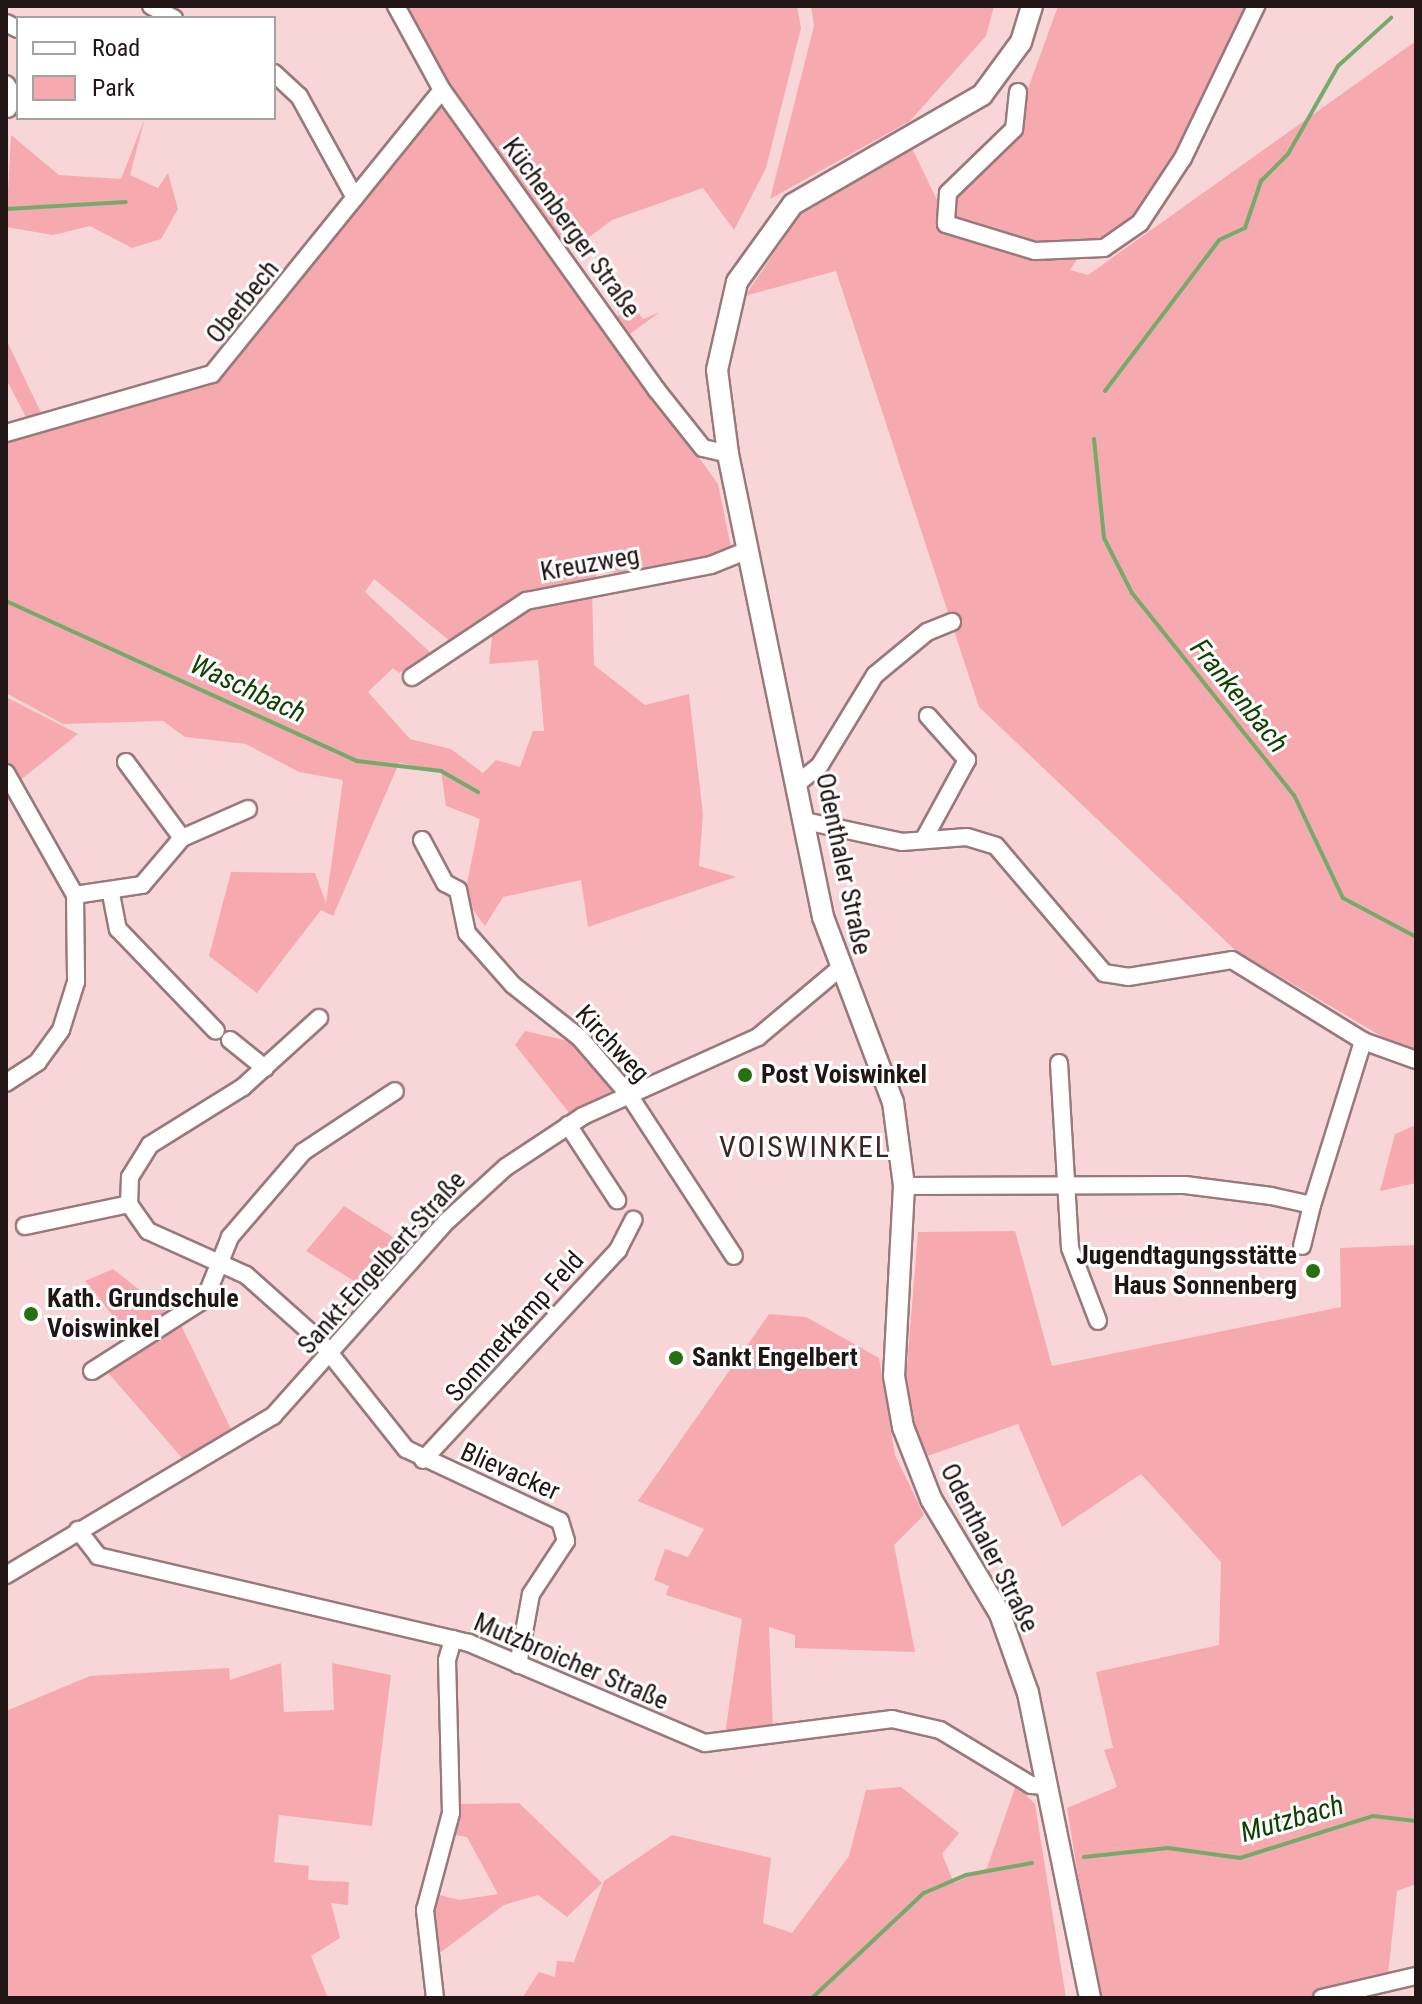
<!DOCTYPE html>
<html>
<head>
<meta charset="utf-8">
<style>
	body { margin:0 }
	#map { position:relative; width:1422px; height:2004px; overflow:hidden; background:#f8d6d8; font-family:"Roboto Condensed",sans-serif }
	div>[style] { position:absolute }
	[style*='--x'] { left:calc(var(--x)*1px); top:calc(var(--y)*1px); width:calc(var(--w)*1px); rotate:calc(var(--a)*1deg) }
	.green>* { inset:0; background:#f6aab0 }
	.stream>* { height:4px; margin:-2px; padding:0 2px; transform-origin:2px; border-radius:2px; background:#76aa6b }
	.roads { filter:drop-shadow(2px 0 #997a7c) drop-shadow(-2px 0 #997a7c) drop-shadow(0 2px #997a7c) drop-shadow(0 -2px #997a7c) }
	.minor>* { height:16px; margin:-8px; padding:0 8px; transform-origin:8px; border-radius:8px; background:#fff }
	.major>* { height:20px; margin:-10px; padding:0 10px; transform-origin:10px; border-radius:10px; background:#fff }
	.dots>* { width:22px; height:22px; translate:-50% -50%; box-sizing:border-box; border:4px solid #fff; border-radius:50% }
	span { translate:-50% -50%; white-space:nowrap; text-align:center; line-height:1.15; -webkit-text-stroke:6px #fff; paint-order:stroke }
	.street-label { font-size:26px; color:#211516 }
	.poi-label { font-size:26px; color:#211516; font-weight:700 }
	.left { translate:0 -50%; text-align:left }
	.right { translate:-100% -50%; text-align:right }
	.water-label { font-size:28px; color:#0e4300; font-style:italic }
	.quarter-label { font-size:30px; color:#3d2426; letter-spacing:2px }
	.frame { position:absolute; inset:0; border:8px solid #211516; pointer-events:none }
	.legend { position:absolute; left:16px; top:16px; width:260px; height:104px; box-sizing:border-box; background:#fff; border:2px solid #a6a1a2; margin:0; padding:10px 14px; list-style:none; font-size:24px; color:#211516 }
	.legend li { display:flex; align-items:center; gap:16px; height:40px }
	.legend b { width:40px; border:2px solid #a6a1a2 }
</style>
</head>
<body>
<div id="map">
	<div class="green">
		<div style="clip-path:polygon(403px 6px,797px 6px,801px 28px,766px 168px,734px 230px,703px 188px,612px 220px,588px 238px,582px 229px,566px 241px,570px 251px,453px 93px)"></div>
		<div style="clip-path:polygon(811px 6px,994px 6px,986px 36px,910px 121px,770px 199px,814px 26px)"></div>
		<div style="clip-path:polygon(1058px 6px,1259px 6px,1140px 223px,1079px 252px,959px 233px,946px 209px,948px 193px,995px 149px,1025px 97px)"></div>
		<div style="clip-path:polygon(1416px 41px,1416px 1048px,1405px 1050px,1235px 950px,979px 707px,836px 271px,745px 296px,811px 198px,910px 144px,953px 233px,1079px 256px,1070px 270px,1088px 275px)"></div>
		<div style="clip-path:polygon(446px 107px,718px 484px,732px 552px,626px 581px,624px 572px,596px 573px,597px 585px,564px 583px,509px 603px,451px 642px,374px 579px,365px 592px,432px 654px,399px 673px,393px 668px,368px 692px,410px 739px,451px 749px,483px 773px,496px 760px,520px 767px,533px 731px,544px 731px,538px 660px,489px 664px,493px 627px,514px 611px,592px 591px,594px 665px,645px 705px,689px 694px,703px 814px,699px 866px,736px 877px,588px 927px,581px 880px,503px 897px,485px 926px,464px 898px,480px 819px,446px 806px,441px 771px,399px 763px,333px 916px,321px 910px,257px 993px,209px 956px,231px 872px,315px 873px,326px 903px,343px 780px,299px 772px,246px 744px,185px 737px,163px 721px,63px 724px,6px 693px,6px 439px,222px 375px,431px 108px)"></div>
		<div style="clip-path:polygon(145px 118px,130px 175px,158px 188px,168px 173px,178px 209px,161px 239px,132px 248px,90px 226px,53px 235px,6px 227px,11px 135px,59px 175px,121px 179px)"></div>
		<div style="clip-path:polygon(634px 307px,643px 319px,660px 312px,630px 334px,617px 316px)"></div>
		<div style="clip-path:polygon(6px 339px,43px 417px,28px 421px,6px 379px)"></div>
		<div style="clip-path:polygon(6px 697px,78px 734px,18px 782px,6px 762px)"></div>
		<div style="clip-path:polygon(525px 1031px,582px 1044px,615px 1090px,570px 1114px,515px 1045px)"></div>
		<div style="clip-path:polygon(1416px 1125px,1416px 1183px,1380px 1191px,1395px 1134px)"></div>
		<div style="clip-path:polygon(344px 1206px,410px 1248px,373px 1293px,306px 1251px)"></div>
		<div style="clip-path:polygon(1015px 1231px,1052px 1366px,1341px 1307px,1340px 1248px,1416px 1245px,1416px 1884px,1397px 1891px,1387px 1985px,1316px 1998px,1098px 1998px,1067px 1808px,1117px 1787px,1104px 1750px,1113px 1748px,1096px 1672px,1219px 1645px,1221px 1562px,1141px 1474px,1062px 1527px,1018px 1424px,922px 1458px,906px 1379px,918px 1232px)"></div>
		<div style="clip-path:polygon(113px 1269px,170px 1314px,135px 1334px,125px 1331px,85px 1281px)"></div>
		<div style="clip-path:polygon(769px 1314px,806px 1317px,879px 1358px,895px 1455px,924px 1515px,894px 1545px,915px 1652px,795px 1648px,795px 1635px,769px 1627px,773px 1731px,725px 1734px,742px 1619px,666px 1595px,669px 1586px,654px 1580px,665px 1549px,688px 1557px,704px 1529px,638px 1501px)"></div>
		<div style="clip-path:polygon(179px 1321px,231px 1429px,182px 1458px,104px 1368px)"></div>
		<div style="clip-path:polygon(281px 1663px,284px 1712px,334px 1710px,332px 1663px,391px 1675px,372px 1826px,279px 1815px,274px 1862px,309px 1866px,308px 1880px,349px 1882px,348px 1905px,331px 1903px,340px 1938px,311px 1956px,328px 1998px,6px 1998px,6px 1711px,90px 1676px,229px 1668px,230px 1680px)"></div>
		<div style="clip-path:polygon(1016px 1785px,1035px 1804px,1066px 1998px,522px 1998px,539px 1972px,555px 1977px,557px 1961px,574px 1962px,604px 1881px,672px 1835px,771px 1858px,763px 1923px,792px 1933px,849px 1856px,866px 1790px,901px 1787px,959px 1833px,942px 1854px,954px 1883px,987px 1868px)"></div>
		<div style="clip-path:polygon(519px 1803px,602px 1883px,567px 1917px,538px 1895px,504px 1905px,437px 1955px,431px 1913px,436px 1894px,459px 1900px,498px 1894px,467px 1837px,455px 1835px,456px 1804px)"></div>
	</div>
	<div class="stream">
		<div style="--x:6;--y:209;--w:120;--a:-3.3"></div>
		<div style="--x:1105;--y:391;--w:189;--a:-52.9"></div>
		<div style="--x:1219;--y:240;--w:29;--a:-25"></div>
		<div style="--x:1245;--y:228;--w:50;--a:-71.2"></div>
		<div style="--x:1261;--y:181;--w:38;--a:-45"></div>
		<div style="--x:1288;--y:154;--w:101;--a:-60.4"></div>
		<div style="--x:1338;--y:66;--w:72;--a:-42.2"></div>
		<div style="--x:1094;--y:439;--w:100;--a:84.2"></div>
		<div style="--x:1104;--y:538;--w:62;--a:63"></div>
		<div style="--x:1132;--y:593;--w:259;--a:51.3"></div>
		<div style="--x:1294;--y:795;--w:114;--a:64.6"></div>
		<div style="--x:1343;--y:898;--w:83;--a:28.1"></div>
		<div style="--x:6;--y:601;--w:386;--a:24.5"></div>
		<div style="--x:357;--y:761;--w:85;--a:6.8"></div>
		<div style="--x:441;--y:771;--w:43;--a:29.6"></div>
		<div style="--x:1084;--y:1857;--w:84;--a:-6.1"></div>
		<div style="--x:1168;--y:1848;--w:73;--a:7.9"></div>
		<div style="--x:1240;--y:1858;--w:139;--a:-17.5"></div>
		<div style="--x:1373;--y:1816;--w:43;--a:6.6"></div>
		<div style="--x:812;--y:1998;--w:154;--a:-43.2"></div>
		<div style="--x:924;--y:1893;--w:46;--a:-23.2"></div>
		<div style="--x:966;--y:1875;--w:67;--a:-10.3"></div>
	</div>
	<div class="roads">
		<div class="minor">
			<div style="--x:151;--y:6;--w:26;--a:28"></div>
			<div style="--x:396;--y:6;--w:96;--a:61.3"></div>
			<div style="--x:442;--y:90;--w:368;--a:54.4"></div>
			<div style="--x:656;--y:389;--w:75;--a:51.5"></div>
			<div style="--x:703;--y:448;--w:26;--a:13"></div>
			<div style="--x:6;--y:23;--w:13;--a:27"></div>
			<div style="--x:274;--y:73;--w:34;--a:43"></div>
			<div style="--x:299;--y:96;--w:116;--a:61.2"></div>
			<div style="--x:6;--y:84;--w:14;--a:56"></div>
			<div style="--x:14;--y:96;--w:14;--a:115"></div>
			<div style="--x:1018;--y:92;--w:37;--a:96"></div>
			<div style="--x:1014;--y:129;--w:92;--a:135.9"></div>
			<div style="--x:948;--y:193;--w:31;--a:94"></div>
			<div style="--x:946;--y:224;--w:93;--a:16.9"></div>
			<div style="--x:1035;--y:251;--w:69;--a:-2.5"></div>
			<div style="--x:1104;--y:248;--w:44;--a:-34.8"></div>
			<div style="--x:1140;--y:223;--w:78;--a:-56.5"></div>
			<div style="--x:1183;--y:158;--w:169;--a:-64.3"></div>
			<div style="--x:6;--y:433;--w:214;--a:-16"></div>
			<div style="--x:212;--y:374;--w:365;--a:-51"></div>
			<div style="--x:412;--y:677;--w:137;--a:-33.7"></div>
			<div style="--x:526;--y:601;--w:188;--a:-11"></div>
			<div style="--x:711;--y:565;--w:40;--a:-22"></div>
			<div style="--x:126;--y:762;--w:94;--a:53.6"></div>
			<div style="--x:6;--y:773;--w:140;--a:60.5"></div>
			<div style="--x:75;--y:895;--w:87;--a:89.3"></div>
			<div style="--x:76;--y:982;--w:50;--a:107.4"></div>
			<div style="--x:61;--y:1030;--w:39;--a:126"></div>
			<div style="--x:38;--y:1062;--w:38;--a:147"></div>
			<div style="--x:798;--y:783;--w:28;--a:-39"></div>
			<div style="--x:820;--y:765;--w:105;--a:-58.6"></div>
			<div style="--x:875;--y:675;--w:67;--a:-39.6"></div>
			<div style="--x:927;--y:632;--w:27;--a:-22"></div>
			<div style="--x:805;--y:821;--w:99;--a:12.2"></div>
			<div style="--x:902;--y:842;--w:65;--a:-4.4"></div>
			<div style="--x:967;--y:837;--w:30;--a:17"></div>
			<div style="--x:996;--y:846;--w:167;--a:49.6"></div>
			<div style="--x:1104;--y:973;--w:24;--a:9"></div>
			<div style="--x:1128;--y:977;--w:105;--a:-9.3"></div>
			<div style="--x:1232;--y:960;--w:154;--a:31.7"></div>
			<div style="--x:1363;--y:1041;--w:56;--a:19.7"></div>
			<div style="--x:925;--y:837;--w:88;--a:-61.4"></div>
			<div style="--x:967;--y:760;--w:59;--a:-131.6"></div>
			<div style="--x:422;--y:840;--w:49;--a:61.9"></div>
			<div style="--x:445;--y:883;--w:15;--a:28"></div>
			<div style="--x:458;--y:890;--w:44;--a:78.2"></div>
			<div style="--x:467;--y:933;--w:69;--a:48.5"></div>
			<div style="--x:513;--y:985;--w:85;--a:38.3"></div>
			<div style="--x:580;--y:1038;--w:75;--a:49.3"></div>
			<div style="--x:629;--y:1095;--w:192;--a:56.9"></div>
			<div style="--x:111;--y:894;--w:36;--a:79"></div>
			<div style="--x:118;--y:929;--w:141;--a:46.1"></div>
			<div style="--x:75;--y:895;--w:68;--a:-8.5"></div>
			<div style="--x:142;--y:885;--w:62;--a:-49.6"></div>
			<div style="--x:182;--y:838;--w:72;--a:-23.7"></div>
			<div style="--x:319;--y:1018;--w:103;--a:137.8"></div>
			<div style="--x:243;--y:1087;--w:110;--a:148.1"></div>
			<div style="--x:150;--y:1145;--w:38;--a:122"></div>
			<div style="--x:130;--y:1177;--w:27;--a:92"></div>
			<div style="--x:129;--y:1204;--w:33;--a:55"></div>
			<div style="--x:148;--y:1231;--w:107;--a:24.2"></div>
			<div style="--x:246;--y:1275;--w:99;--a:41.7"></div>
			<div style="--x:320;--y:1341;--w:138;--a:51.5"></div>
			<div style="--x:406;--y:1449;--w:170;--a:25.1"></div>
			<div style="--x:560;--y:1521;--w:21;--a:73"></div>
			<div style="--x:566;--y:1541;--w:64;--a:123.4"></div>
			<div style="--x:531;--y:1594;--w:72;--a:100.4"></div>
			<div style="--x:230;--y:1040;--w:45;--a:38.7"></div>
			<div style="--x:1059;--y:1063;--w:185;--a:86.6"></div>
			<div style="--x:1070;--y:1248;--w:78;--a:69"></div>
			<div style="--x:568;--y:1125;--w:90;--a:56.8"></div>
			<div style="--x:904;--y:1186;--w:281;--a:-0.2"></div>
			<div style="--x:1185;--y:1185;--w:87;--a:7.3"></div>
			<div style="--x:1271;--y:1196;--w:42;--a:12.4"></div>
			<div style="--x:1312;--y:1205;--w:42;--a:103.7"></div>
			<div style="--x:1312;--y:1205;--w:172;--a:-72.7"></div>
			<div style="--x:25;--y:1226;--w:106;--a:-11.9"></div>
			<div style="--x:92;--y:1371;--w:134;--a:-32.5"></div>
			<div style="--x:205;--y:1299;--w:67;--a:-68"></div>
			<div style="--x:230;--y:1237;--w:112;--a:-49.3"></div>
			<div style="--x:303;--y:1152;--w:110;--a:-33.5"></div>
			<div style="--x:423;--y:1460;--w:287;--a:-47.1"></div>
			<div style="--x:618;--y:1250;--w:34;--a:-63"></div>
			<div style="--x:78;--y:1530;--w:33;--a:52"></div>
			<div style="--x:98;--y:1556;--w:381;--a:13.2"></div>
			<div style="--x:469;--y:1643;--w:256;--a:23"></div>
			<div style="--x:705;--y:1743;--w:189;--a:-7.3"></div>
			<div style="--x:892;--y:1719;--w:49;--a:12.9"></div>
			<div style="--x:940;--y:1730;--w:106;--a:31.1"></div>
			<div style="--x:1031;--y:1785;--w:16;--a:4"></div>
			<div style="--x:6;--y:1575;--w:311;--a:-30.8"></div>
			<div style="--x:273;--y:1416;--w:261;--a:-48.3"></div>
			<div style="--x:447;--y:1221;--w:80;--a:-42.5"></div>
			<div style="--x:506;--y:1167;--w:92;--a:-33.5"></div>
			<div style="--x:583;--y:1116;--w:192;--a:-24.3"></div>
			<div style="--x:758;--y:1037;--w:106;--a:-40"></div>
			<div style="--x:435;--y:1998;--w:89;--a:-96.5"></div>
			<div style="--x:425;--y:1910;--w:100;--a:-75"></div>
			<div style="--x:451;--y:1813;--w:153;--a:-91.5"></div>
			<div style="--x:447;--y:1660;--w:22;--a:-74"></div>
			<div style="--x:1322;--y:1998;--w:97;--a:-13.2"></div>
		</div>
		<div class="major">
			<div style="--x:1032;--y:6;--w:38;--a:107"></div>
			<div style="--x:1021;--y:42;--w:66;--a:126.3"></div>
			<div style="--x:982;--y:95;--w:218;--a:150"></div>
			<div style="--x:793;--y:204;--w:96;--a:125.7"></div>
			<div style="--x:737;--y:282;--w:90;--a:102.8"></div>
			<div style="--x:717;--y:370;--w:85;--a:82.5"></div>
			<div style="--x:728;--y:454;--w:473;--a:78.4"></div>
			<div style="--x:823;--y:917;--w:198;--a:69.3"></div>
			<div style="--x:893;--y:1102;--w:85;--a:82.5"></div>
			<div style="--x:904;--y:1186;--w:190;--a:93"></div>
			<div style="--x:894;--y:1376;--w:52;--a:80"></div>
			<div style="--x:903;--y:1427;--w:77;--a:68.7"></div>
			<div style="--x:931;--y:1499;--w:134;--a:59"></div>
			<div style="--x:1000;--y:1614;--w:84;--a:70.5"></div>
			<div style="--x:1028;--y:1693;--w:311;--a:78.5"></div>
		</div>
	</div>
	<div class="dots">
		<div style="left:745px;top:1075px;background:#267012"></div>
		<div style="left:1313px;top:1271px;background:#267012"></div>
		<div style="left:31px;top:1314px;background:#267012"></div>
		<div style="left:676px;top:1358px;background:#267012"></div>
	</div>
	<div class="street-label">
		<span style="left:571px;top:228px;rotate:54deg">Küchenberger Straße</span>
		<span style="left:243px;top:302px;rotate:-51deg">Oberbech</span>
		<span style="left:590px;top:564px;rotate:-10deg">Kreuzweg</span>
		<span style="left:843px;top:864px;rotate:78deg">Odenthaler Straße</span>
		<span style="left:612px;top:1044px;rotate:47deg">Kirchweg</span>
		<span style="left:382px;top:1263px;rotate:-48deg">Sankt-Engelbert-Straße</span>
		<span style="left:515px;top:1327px;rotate:-48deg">Sommerkamp Feld</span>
		<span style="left:510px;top:1472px;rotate:24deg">Blievacker</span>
		<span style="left:989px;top:1548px;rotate:63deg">Odenthaler Straße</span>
		<span style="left:571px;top:1662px;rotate:23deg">Mutzbroicher Straße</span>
	</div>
	<div class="poi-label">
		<span class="left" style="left:761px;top:1075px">Post Voiswinkel</span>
		<span class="right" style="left:1297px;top:1271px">Jugendtagungsstätte<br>Haus Sonnenberg</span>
		<span class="left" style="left:47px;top:1314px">Kath. Grundschule<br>Voiswinkel</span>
		<span class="left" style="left:692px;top:1358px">Sankt Engelbert</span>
	</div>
	<div class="water-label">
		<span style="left:248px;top:689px;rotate:25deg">Waschbach</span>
		<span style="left:1239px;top:696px;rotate:51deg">Frankenbach</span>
		<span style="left:1292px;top:1819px;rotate:-16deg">Mutzbach</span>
	</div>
	<div class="quarter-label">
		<span style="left:805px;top:1147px">VOISWINKEL</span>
	</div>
	<div class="frame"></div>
	<ul class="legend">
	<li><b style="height:10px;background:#fff"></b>Road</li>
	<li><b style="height:22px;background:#f6aab0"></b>Park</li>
	</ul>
</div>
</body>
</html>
